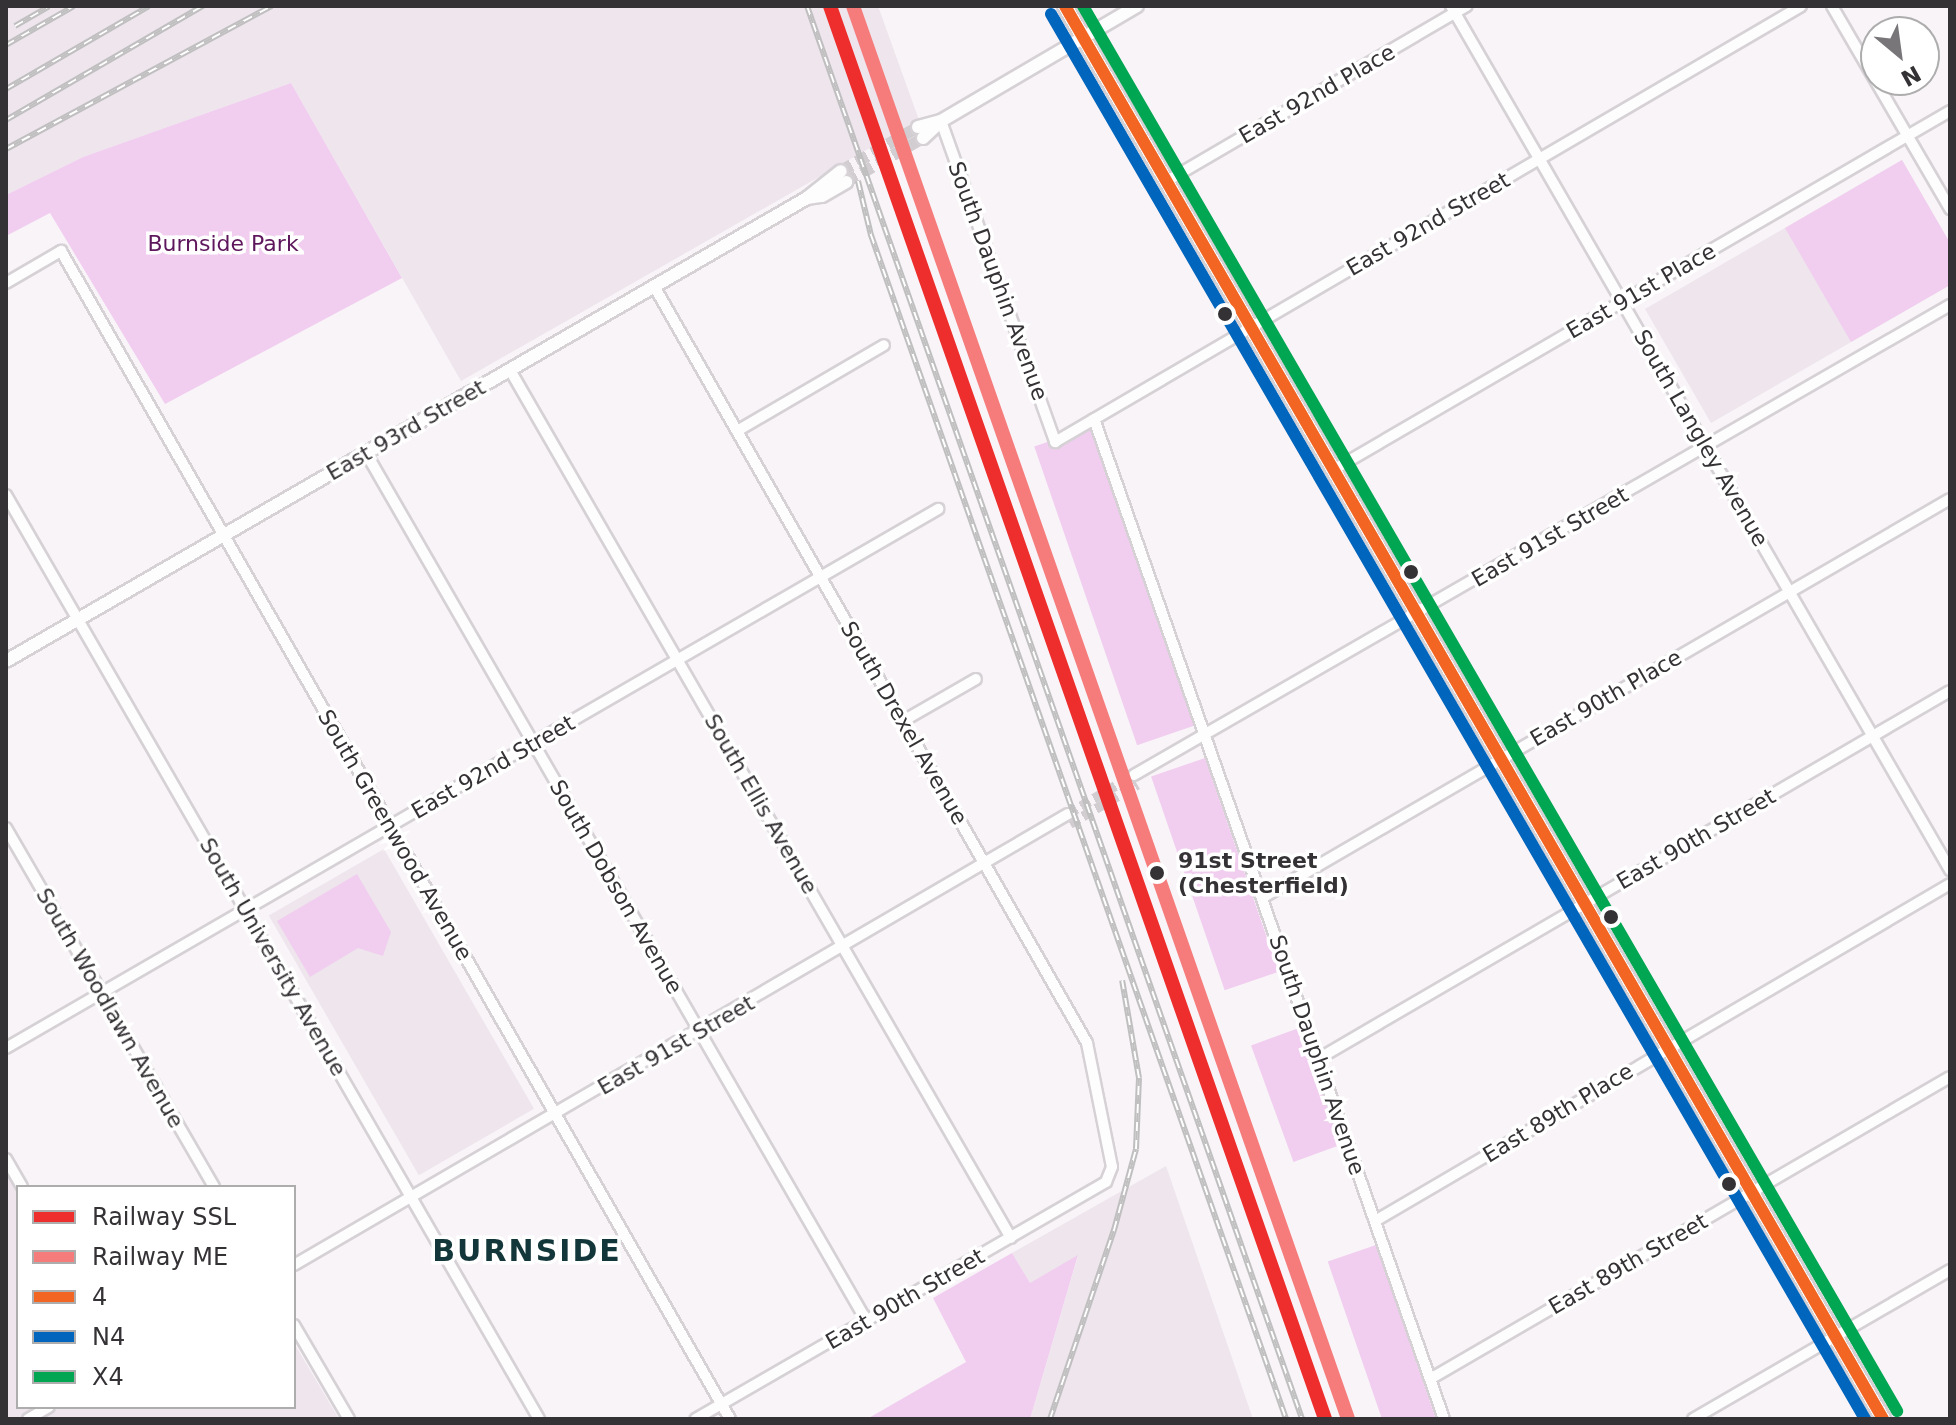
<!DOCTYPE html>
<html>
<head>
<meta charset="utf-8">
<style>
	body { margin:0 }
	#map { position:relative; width:1956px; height:1425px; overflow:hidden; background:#f8f4f8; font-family:"DejaVu Sans",sans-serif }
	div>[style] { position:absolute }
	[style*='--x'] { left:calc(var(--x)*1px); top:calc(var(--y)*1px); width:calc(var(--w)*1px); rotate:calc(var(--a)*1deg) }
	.built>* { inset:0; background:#eee5ed; transform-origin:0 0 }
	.green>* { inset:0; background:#f1ceef; transform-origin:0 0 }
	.minor-tunnel>* { height:10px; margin-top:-5px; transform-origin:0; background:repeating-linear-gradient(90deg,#d1cdd1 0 10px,transparent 0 15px) }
	.tertiary-tunnel>* { height:12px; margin-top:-6px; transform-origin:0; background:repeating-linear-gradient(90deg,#d1cdd1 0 12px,transparent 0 18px) }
	.roads { filter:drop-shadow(2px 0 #d5d1d5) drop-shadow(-2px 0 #d5d1d5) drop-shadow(0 2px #d5d1d5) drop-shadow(0 -2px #d5d1d5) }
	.minor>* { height:10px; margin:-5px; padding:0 5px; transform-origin:5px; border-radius:5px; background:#fefdfe }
	.tertiary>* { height:12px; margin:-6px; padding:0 6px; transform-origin:6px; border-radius:6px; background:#fefdfe }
	.secondary>* { height:14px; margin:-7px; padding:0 7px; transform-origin:7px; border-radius:7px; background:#fefdfe }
	.rail>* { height:6px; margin-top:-3px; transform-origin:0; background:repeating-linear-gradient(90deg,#fff 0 9px,#c0bfc0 0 18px); box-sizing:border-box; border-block:2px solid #c0bfc0 }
	.bus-1>* { height:12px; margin:-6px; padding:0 6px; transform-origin:6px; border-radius:6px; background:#f26522 }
	.bus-2>* { height:12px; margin:-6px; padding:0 6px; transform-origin:6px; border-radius:6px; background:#0065bd }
	.bus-3>* { height:12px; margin:-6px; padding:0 6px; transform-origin:6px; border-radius:6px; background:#00a651 }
	.rail-1>* { height:14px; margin:-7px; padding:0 7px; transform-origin:7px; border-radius:7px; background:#ee2e2d }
	.rail-2>* { height:14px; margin:-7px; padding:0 7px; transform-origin:7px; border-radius:7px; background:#f67b7b }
	.dots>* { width:22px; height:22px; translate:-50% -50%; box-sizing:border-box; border:4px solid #fff; border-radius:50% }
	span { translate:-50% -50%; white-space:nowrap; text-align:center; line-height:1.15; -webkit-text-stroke:7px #fff; paint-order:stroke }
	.street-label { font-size:22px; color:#353235 }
	.park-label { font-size:22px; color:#5e175c }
	.stop-label { font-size:22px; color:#353235; font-weight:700 }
	.left { translate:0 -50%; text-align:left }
	.district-label { font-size:30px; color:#13363a; font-weight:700; letter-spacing:2px }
	.frame { position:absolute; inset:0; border:8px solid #353235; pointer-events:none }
	.legend { position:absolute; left:16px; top:1185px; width:280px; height:224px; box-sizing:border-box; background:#fff; border:2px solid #aeadae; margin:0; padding:10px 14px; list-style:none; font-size:24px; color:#353235 }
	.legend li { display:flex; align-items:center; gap:16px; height:40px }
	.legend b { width:40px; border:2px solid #aeadae }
	.north { position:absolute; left:1860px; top:16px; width:80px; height:80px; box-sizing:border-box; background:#fff; border:2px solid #aeadae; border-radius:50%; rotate:151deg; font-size:22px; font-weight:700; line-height:32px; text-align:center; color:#353235 }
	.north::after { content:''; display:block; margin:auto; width:28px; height:36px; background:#797679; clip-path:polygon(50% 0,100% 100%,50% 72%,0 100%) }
</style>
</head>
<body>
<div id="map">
	<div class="built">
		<div style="clip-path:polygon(6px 6px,878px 6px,919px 120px,461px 381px,291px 83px,83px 157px,6px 195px)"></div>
		<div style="clip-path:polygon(1902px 160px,1950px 243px,1950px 285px,1711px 423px,1645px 309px)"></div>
		<div style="left:384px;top:849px;width:300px;height:133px;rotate:60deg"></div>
		<div style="clip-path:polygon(1166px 1166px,1253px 1419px,1030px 1419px,1078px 1256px,1030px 1284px,1012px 1253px)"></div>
		<div style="clip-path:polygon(6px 1170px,18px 1191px,18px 1407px,294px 1407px,294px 1343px,339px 1419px,6px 1419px)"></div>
	</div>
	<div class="green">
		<div style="clip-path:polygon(291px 83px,402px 278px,165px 404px,50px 213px,6px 236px,6px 195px,83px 157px)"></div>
		<div style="clip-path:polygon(1902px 160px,1950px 243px,1950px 285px,1851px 342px,1785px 228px)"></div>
		<div style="left:1091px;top:427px;width:316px;height:60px;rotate:71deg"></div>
		<div style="left:1205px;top:758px;width:226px;height:57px;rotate:71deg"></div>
		<div style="clip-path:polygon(357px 874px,391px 932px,383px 956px,358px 948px,310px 977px,277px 921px)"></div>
		<div style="left:1299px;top:1028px;width:124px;height:51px;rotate:70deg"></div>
		<div style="left:1376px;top:1245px;width:184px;height:51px;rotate:71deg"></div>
		<div style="clip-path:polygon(1012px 1253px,1030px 1283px,1078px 1255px,1030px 1419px,867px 1419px,966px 1362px,933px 1298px)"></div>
	</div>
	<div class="minor-tunnel">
		<div style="--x:1068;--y:814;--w:77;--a:-30.6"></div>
		<div style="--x:1070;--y:824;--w:78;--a:-30.2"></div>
	</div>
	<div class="tertiary-tunnel">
		<div style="--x:841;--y:171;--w:89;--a:-29.7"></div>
		<div style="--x:846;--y:182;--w:89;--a:-29.7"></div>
	</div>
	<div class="roads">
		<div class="minor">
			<div style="--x:1451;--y:6;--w:998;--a:59.99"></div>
			<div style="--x:1832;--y:6;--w:235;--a:59.8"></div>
			<div style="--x:941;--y:121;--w:341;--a:70.4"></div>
			<div style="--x:1055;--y:442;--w:864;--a:-30.3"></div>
			<div style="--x:1167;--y:181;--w:347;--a:-30.3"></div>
			<div style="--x:6;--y:283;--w:64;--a:-30.2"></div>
			<div style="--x:61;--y:251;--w:1346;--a:60.2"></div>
			<div style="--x:654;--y:286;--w:872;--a:60.23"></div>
			<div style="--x:1087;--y:1043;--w:126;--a:78.6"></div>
			<div style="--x:1112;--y:1167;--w:16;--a:112"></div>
			<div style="--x:1106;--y:1182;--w:474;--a:150"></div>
			<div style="--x:510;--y:370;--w:1002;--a:60.01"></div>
			<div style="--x:1094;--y:419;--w:1059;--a:70.71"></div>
			<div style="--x:737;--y:431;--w:170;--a:-30.3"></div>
			<div style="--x:366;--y:453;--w:1001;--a:60.03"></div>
			<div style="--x:1333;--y:470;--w:714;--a:-30.19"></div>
			<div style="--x:6;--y:495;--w:1067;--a:60.02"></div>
			<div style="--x:903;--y:721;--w:84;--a:-29.9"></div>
			<div style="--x:1134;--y:775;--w:942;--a:-29.94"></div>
			<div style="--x:6;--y:828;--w:415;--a:59.9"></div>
			<div style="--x:1262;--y:898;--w:795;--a:-30.11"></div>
			<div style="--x:6;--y:1048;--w:1077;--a:-30.04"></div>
			<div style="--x:1318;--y:1059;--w:731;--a:-30.21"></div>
			<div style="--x:6;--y:1159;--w:32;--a:60"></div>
			<div style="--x:1375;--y:1221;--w:666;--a:-30.37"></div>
			<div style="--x:294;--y:1265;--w:896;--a:-30.23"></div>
			<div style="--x:294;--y:1325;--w:109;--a:59.7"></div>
			<div style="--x:1430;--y:1379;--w:601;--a:-30.15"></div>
			<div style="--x:28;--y:1419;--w:24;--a:-30"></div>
			<div style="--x:1693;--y:1419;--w:297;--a:-30.1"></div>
		</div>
		<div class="tertiary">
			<div style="--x:918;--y:127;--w:24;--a:-15"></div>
			<div style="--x:923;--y:138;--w:25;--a:-43"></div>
			<div style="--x:941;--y:121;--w:227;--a:-30.4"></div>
			<div style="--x:807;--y:198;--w:15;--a:-8"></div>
			<div style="--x:822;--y:196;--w:28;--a:-30"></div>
			<div style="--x:6;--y:661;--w:925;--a:-30.03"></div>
			<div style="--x:807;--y:198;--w:43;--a:-38.5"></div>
		</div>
		<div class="secondary">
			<div style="--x:1065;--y:6;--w:1633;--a:59.93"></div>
		</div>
	</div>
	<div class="rail">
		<div style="--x:807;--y:6;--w:1497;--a:70.69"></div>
		<div style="--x:15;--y:26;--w:39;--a:-30"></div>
		<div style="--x:6;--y:45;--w:78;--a:-29.8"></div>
		<div style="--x:6;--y:89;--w:165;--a:-30.1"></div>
		<div style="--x:6;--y:120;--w:228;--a:-30.1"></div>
		<div style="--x:6;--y:149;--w:302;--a:-28.3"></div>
		<div style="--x:858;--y:181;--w:56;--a:76.5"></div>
		<div style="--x:871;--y:235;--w:1255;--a:70.68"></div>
		<div style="--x:1050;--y:1419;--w:200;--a:-71.3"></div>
		<div style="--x:1114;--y:1230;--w:84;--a:-74.8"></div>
		<div style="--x:1136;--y:1149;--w:71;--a:-87.6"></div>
		<div style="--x:1139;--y:1078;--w:99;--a:-99.8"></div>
	</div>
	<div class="bus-1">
		<div style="--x:1065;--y:6;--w:1633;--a:59.93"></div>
	</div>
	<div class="bus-2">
		<div style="--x:1051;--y:14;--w:1624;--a:59.91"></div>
	</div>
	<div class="bus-3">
		<div style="--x:1083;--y:6;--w:1624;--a:59.91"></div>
	</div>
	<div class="rail-1">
		<div style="--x:830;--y:6;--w:1497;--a:70.69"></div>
	</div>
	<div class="rail-2">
		<div style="--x:853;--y:6;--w:1497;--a:70.69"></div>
	</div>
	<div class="dots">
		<div style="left:1225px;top:314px;background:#353235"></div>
		<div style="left:1411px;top:572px;background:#353235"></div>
		<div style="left:1157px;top:873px;background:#353235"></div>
		<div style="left:1611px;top:917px;background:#353235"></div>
		<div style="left:1729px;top:1184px;background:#353235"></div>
	</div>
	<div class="street-label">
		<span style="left:1317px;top:94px;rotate:-30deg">East 92nd Place</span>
		<span style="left:1428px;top:224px;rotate:-30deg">East 92nd Street</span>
		<span style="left:998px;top:281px;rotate:70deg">South Dauphin Avenue</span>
		<span style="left:1641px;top:291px;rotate:-30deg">East 91st Place</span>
		<span style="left:406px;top:430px;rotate:-30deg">East 93rd Street</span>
		<span style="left:1701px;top:438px;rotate:60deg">South Langley Avenue</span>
		<span style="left:1550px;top:537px;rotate:-30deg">East 91st Street</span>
		<span style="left:1606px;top:698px;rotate:-30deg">East 90th Place</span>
		<span style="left:904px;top:723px;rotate:60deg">South Drexel Avenue</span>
		<span style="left:493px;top:767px;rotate:-30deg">East 92nd Street</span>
		<span style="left:761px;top:804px;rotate:60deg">South Ellis Avenue</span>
		<span style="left:395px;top:835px;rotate:60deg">South Greenwood Avenue</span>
		<span style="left:1696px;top:839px;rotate:-30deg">East 90th Street</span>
		<span style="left:616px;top:887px;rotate:60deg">South Dobson Avenue</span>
		<span style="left:273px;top:957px;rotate:60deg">South University Avenue</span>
		<span style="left:110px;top:1008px;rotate:60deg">South Woodlawn Avenue</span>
		<span style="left:676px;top:1045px;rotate:-30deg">East 91st Street</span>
		<span style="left:1317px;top:1055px;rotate:71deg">South Dauphin Avenue</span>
		<span style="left:1558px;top:1113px;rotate:-31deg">East 89th Place</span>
		<span style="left:1628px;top:1264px;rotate:-30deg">East 89th Street</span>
		<span style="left:905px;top:1299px;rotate:-30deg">East 90th Street</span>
	</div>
	<div class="park-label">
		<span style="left:223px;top:244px">Burnside Park</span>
	</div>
	<div class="stop-label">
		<span class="left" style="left:1178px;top:873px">91st Street<br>(Chesterfield)</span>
	</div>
	<div class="district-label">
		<span style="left:527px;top:1251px">BURNSIDE</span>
	</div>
	<div class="frame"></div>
	<ul class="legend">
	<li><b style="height:10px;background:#ee2e2d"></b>Railway SSL</li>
	<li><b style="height:10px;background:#f67b7b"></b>Railway ME</li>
	<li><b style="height:10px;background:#f26522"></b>4</li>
	<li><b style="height:10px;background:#0065bd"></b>N4</li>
	<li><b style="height:10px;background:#00a651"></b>X4</li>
	</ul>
	<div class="north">N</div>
</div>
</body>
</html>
